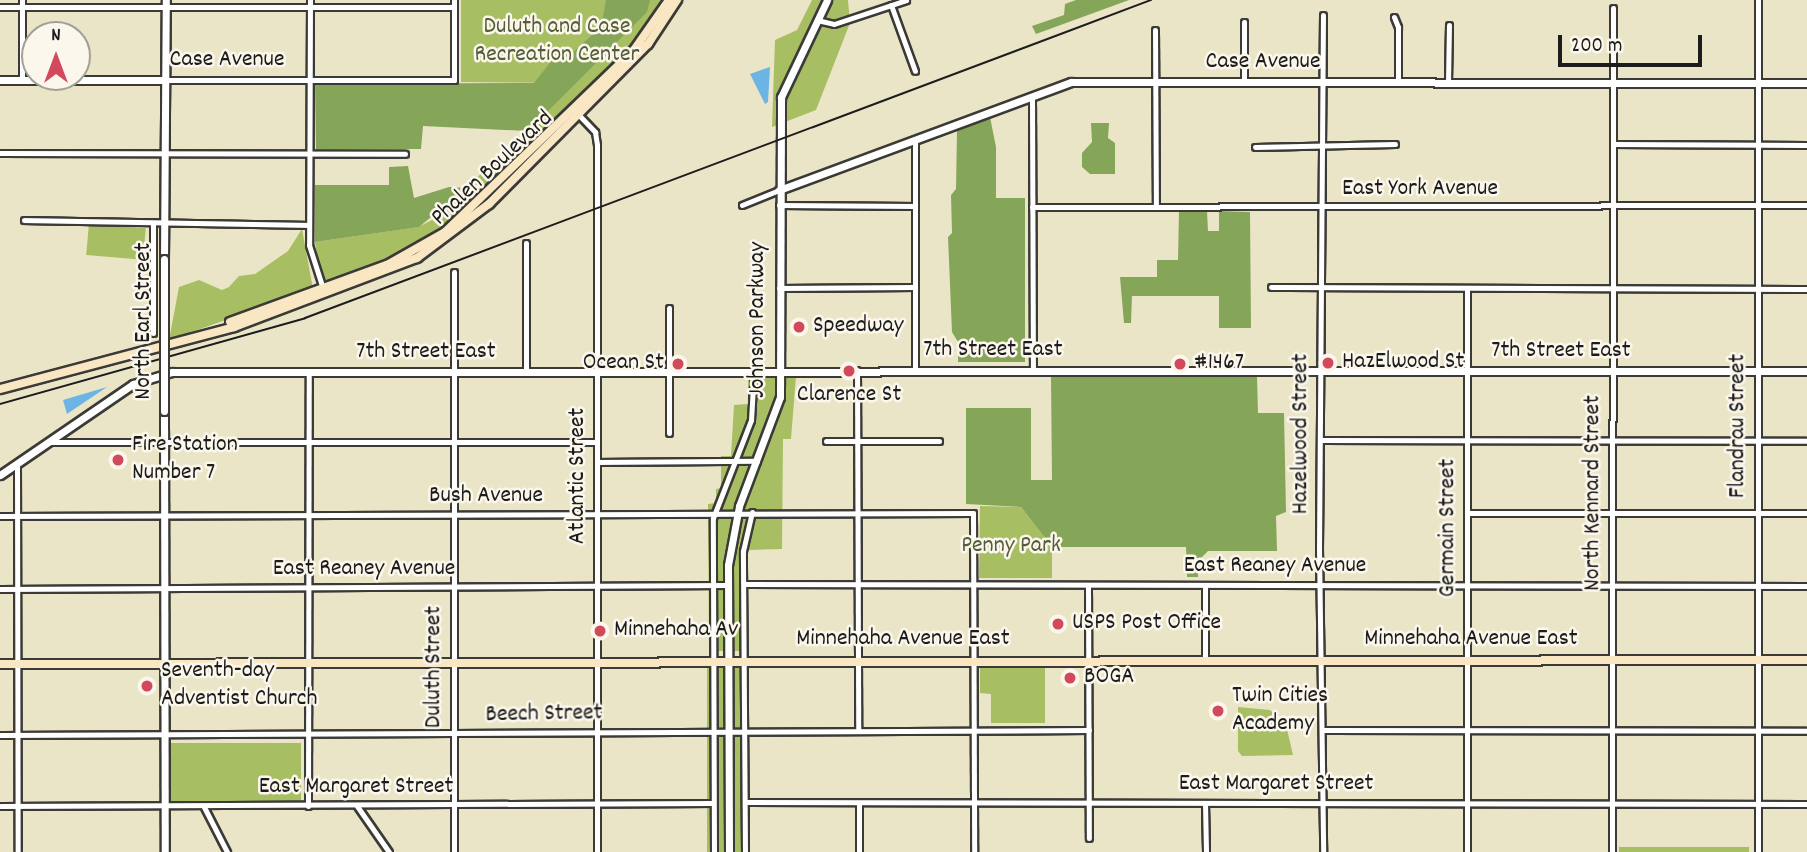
<!DOCTYPE html>
<html>
<head>
<meta charset="utf-8">
<style>
	body { margin:0 }
	#map { position:relative; width:1807px; height:852px; overflow:hidden; background:#ebe5c7; font-family:Dekko,sans-serif }
	div>[style] { position:absolute }
	[style*='--x'] { left:calc(var(--x)*1px); top:calc(var(--y)*1px); width:calc(var(--w)*1px); rotate:calc(var(--a)*1deg) }
	.green>* { inset:0; background:#a7be63; transform-origin:0 0 }
	.forest>* { inset:0; background:#85a559 }
	.water>* { inset:0; background:#6bb4e3 }
	.roads { filter:drop-shadow(2px 0 #3b3a36) drop-shadow(-2px 0 #3b3a36) drop-shadow(0 2px #3b3a36) drop-shadow(0 -2px #3b3a36) }
	.minor>* { height:5px; margin:-2.5px; padding:0 2.5px; transform-origin:2.5px; border-radius:2.5px; background:#fff }
	.tertiary>* { height:7px; margin:-3.5px; padding:0 3.5px; transform-origin:3.5px; border-radius:3.5px; background:#fff }
	.secondary>* { height:8px; margin:-4px; padding:0 4px; transform-origin:4px; border-radius:4px; background:#f9e7c3 }
	.rail>* { height:2px; margin:-1px; padding:0 1px; transform-origin:1px; border-radius:1px; background:#1c1c1c }
	.bridges { filter:drop-shadow(2px 0 #3b3a36) drop-shadow(-2px 0 #3b3a36) drop-shadow(0 2px #3b3a36) drop-shadow(0 -2px #3b3a36) }
	.tertiary-bridge>* { height:7px; margin:-3.5px; padding:0 3.5px; transform-origin:3.5px; border-radius:3.5px; background:#fff }
	.dots>* { width:19px; height:19px; translate:-50% -50%; box-sizing:border-box; border:4px solid #fbf7ec; border-radius:50% }
	span { translate:-50% -50%; white-space:nowrap; text-align:center; line-height:1.15; -webkit-text-stroke:5px #fbf7ec; paint-order:stroke }
	.park-label { font-size:24px; color:#545d38 }
	.street-label { font-size:24px; color:#1c1c1c }
	.poi-label { font-size:24px; color:#1c1c1c }
	.left { translate:0 -50%; text-align:left }
	.right { translate:-100% -50%; text-align:right }
	.north { position:absolute; left:21px; top:21px; width:70px; height:70px; box-sizing:border-box; background:#fbf7ec; border:2px solid #a29f99; border-radius:50%; rotate:0deg; font-size:19px; font-weight:700; line-height:28px; text-align:center; color:#1c1c1c }
	.north::after { content:''; display:block; margin:auto; width:24px; height:32px; background:#d1495b; clip-path:polygon(50% 0,100% 100%,50% 72%,0 100%) }
	.scale { position:absolute; left:1558px; top:35px; width:144px; height:32px; box-sizing:border-box; border:4px solid #1c1c1c; border-top:0; padding-left:9px; font-size:21px; line-height:24px; white-space:nowrap; color:#1c1c1c; -webkit-text-stroke:5px #fbf7ec; paint-order:stroke }
</style>
</head>
<body>
<div id="map">
	<div class="green">
		<div style="clip-path:polygon(461px 0,665px 0,636px 41px,448px 227px,395px 258px,327px 283px,319px 270px,315px 242px,418px 227px,434px 219px,575px 83px,461px 82px)"></div>
		<div style="clip-path:polygon(812px 0,848px 0,850px 23px,816px 110px,772px 127px,775px 40px,797px 30px)"></div>
		<div style="left:89px;top:223px;width:57px;height:32px;rotate:5deg"></div>
		<div style="clip-path:polygon(302px 229px,313px 289px,169px 340px,179px 287px,199px 280px,222px 290px,229px 287px,239px 276px,255px 274px,288px 251px)"></div>
		<div style="clip-path:polygon(748px 376px,796px 376px,791px 439px,783px 439px,782px 549px,748px 550px,747px 651px,709px 651px,708px 504px,716px 503px,716px 489px,721px 488px,721px 456px,731px 456px,734px 405px,748px 404px)"></div>
		<div style="clip-path:polygon(980px 506px,1021px 507px,1052px 547px,1052px 578px,979px 578px)"></div>
		<div style="left:707px;top:665px;width:40px;height:187px"></div>
		<div style="clip-path:polygon(980px 665px,1045px 665px,1045px 723px,991px 723px,991px 694px,980px 693px)"></div>
		<div style="clip-path:polygon(1238px 707px,1270px 710px,1286px 725px,1293px 755px,1242px 756px,1238px 751px)"></div>
		<div style="left:301px;top:743px;width:58px;height:132px;rotate:90deg"></div>
		<div style="left:1619px;top:847px;width:130px;height:5px"></div>
	</div>
	<div class="forest">
		<div style="clip-path:polygon(606px 0,650px 0,647px 12px,528px 131px,423px 126px,421px 149px,316px 149px,315px 84px,534px 83px,553px 59px,572px 53px,601px 27px)"></div>
		<div style="clip-path:polygon(1076px 0,1129px 0,1036px 34px,1032px 26px,1064px 15px,1065px 4px)"></div>
		<div style="clip-path:polygon(990px 117px,996px 147px,996px 198px,1025px 198px,1025px 362px,958px 362px,958px 342px,952px 332px,948px 237px,952px 233px,951px 195px,956px 189px,957px 130px)"></div>
		<div style="clip-path:polygon(1091px 123px,1109px 123px,1108px 138px,1115px 143px,1115px 174px,1090px 174px,1082px 167px,1082px 153px,1092px 142px)"></div>
		<div style="clip-path:polygon(408px 166px,414px 198px,449px 187px,466px 188px,419px 227px,315px 242px,315px 185px,389px 185px,389px 167px)"></div>
		<div style="clip-path:polygon(1179px 211px,1207px 211px,1208px 231px,1219px 231px,1219px 211px,1250px 212px,1251px 328px,1219px 328px,1219px 296px,1132px 296px,1131px 323px,1124px 323px,1120px 277px,1157px 277px,1157px 260px,1178px 260px)"></div>
		<div style="clip-path:polygon(1051px 377px,1257px 377px,1258px 413px,1284px 413px,1286px 512px,1276px 516px,1277px 551px,1208px 551px,1198px 561px,1198px 577px,1187px 577px,1186px 547px,1052px 547px,1021px 507px,966px 504px,966px 408px,1031px 408px,1031px 480px,1052px 480px)"></div>
	</div>
	<div class="water">
		<div style="clip-path:polygon(770px 67px,768px 102px,765px 104px,750px 74px)"></div>
		<div style="clip-path:polygon(107px 387px,67px 414px,63px 400px)"></div>
	</div>
	<div class="roads">
		<div class="minor">
			<div style="--x:310;--y:0;--w:245;--a:90.2"></div>
			<div style="--x:309;--y:245;--w:46;--a:72.3"></div>
			<div style="--x:891;--y:5;--w:70;--a:70"></div>
			<div style="--x:0;--y:7;--w:454;--a:0"></div>
			<div style="--x:1323;--y:15;--w:534;--a:90.43"></div>
			<div style="--x:1319;--y:549;--w:303;--a:89.2"></div>
			<div style="--x:1394;--y:17;--w:11;--a:68"></div>
			<div style="--x:1398;--y:27;--w:55;--a:90"></div>
			<div style="--x:817;--y:20;--w:17;--a:13"></div>
			<div style="--x:834;--y:24;--w:76;--a:-18.4"></div>
			<div style="--x:1155;--y:30;--w:177;--a:89.7"></div>
			<div style="--x:22;--y:80;--w:80;--a:-90"></div>
			<div style="--x:165;--y:80;--w:289;--a:0"></div>
			<div style="--x:454;--y:80;--w:80;--a:-90"></div>
			<div style="--x:1244;--y:82;--w:60;--a:-90"></div>
			<div style="--x:1448;--y:82;--w:57;--a:-89"></div>
			<div style="--x:1032;--y:96;--w:274;--a:89.8"></div>
			<div style="--x:576;--y:112;--w:28;--a:46"></div>
			<div style="--x:595;--y:132;--w:13;--a:81"></div>
			<div style="--x:597;--y:145;--w:707;--a:90"></div>
			<div style="--x:1613;--y:144;--w:194;--a:0.3"></div>
			<div style="--x:1255;--y:147;--w:140;--a:-1.2"></div>
			<div style="--x:0;--y:153;--w:405;--a:0.1"></div>
			<div style="--x:742;--y:205;--w:40;--a:-22"></div>
			<div style="--x:779;--y:205;--w:136;--a:0.4"></div>
			<div style="--x:1032;--y:207;--w:775;--a:-0.15"></div>
			<div style="--x:24;--y:220;--w:285;--a:1"></div>
			<div style="--x:153;--y:224;--w:109;--a:90"></div>
			<div style="--x:526;--y:243;--w:128;--a:90"></div>
			<div style="--x:1271;--y:287;--w:536;--a:0.21"></div>
			<div style="--x:779;--y:288;--w:136;--a:-0.4"></div>
			<div style="--x:857;--y:370;--w:360;--a:89.8"></div>
			<div style="--x:915;--y:370;--w:230;--a:-90"></div>
			<div style="--x:669;--y:433;--w:125;--a:-90"></div>
			<div style="--x:1320;--y:440;--w:487;--a:0.1"></div>
			<div style="--x:826;--y:441;--w:113;--a:0"></div>
			<div style="--x:48;--y:442;--w:549;--a:0"></div>
			<div style="--x:597;--y:462;--w:160;--a:-0.4"></div>
			<div style="--x:17;--y:463;--w:389;--a:89.9"></div>
			<div style="--x:1467;--y:513;--w:340;--a:0"></div>
			<div style="--x:0;--y:516;--w:973;--a:-0.18"></div>
			<div style="--x:973;--y:513;--w:339;--a:89.8"></div>
			<div style="--x:744;--y:584;--w:1063;--a:0.11"></div>
			<div style="--x:1088;--y:585;--w:253;--a:89.8"></div>
			<div style="--x:1205;--y:585;--w:74;--a:90"></div>
			<div style="--x:0;--y:589;--w:728;--a:-0.31"></div>
			<div style="--x:1322;--y:730;--w:485;--a:0.1"></div>
			<div style="--x:0;--y:735;--w:1089;--a:-0.26"></div>
			<div style="--x:745;--y:802;--w:1062;--a:0.11"></div>
			<div style="--x:859;--y:803;--w:49;--a:90"></div>
			<div style="--x:1205;--y:803;--w:49;--a:88.8"></div>
			<div style="--x:0;--y:806;--w:713;--a:-0.24"></div>
			<div style="--x:308;--y:806;--w:433;--a:-89.9"></div>
			<div style="--x:357;--y:806;--w:56;--a:55.2"></div>
			<div style="--x:204;--y:807;--w:51;--a:62.9"></div>
			<div style="--x:454;--y:852;--w:580;--a:-90"></div>
			<div style="--x:714;--y:852;--w:334;--a:-90.2"></div>
			<div style="--x:713;--y:518;--w:105;--a:-68.8"></div>
			<div style="--x:751;--y:420;--w:50;--a:-86.6"></div>
			<div style="--x:745;--y:852;--w:301;--a:-90.4"></div>
			<div style="--x:743;--y:551;--w:40;--a:-77"></div>
			<div style="--x:1467;--y:852;--w:564;--a:-90"></div>
			<div style="--x:1612;--y:852;--w:844;--a:-89.93"></div>
			<div style="--x:1758;--y:852;--w:852;--a:-90"></div>
		</div>
		<div class="tertiary">
			<div style="--x:0;--y:80;--w:165;--a:0"></div>
			<div style="--x:779;--y:190;--w:311;--a:-20.3"></div>
			<div style="--x:1071;--y:82;--w:736;--a:0.08"></div>
			<div style="--x:164;--y:259;--w:259;--a:-89.6"></div>
			<div style="--x:164;--y:411;--w:441;--a:89.9"></div>
			<div style="--x:0;--y:475;--w:161;--a:-34.4"></div>
			<div style="--x:133;--y:384;--w:41;--a:-17.1"></div>
			<div style="--x:172;--y:372;--w:1635;--a:-0.04"></div>
			<div style="--x:729;--y:852;--w:287;--a:-90.2"></div>
			<div style="--x:728;--y:565;--w:60;--a:-79.4"></div>
			<div style="--x:739;--y:506;--w:116;--a:-69.4"></div>
			<div style="--x:780;--y:397;--w:300;--a:-89.8"></div>
			<div style="--x:781;--y:97;--w:107;--a:-64.6"></div>
		</div>
		<div class="secondary">
			<div style="--x:230;--y:322;--w:167;--a:-20"></div>
			<div style="--x:387;--y:265;--w:67;--a:-29.6"></div>
			<div style="--x:445;--y:232;--w:262;--a:-43.9"></div>
			<div style="--x:634;--y:50;--w:61;--a:-55"></div>
			<div style="--x:0;--y:389;--w:242;--a:-14.8"></div>
			<div style="--x:234;--y:327;--w:196;--a:-20.7"></div>
			<div style="--x:417;--y:258;--w:90;--a:-36.9"></div>
			<div style="--x:489;--y:204;--w:226;--a:-45.2"></div>
			<div style="--x:648;--y:44;--w:53;--a:-56.6"></div>
			<div style="--x:0;--y:664;--w:1807;--a:-0.13"></div>
		</div>
	</div>
	<div class="rail">
		<div style="--x:0;--y:404;--w:317;--a:-15.7"></div>
		<div style="--x:305;--y:318;--w:904;--a:-20.6"></div>
	</div>
	<div class="bridges">
		<div class="tertiary-bridge">
			<div style="--x:164;--y:411;--w:152;--a:-90"></div>
		</div>
	</div>
	<div class="dots">
		<div style="left:799px;top:327px;background:#d1495b"></div>
		<div style="left:1328px;top:363px;background:#d1495b"></div>
		<div style="left:678px;top:364px;background:#d1495b"></div>
		<div style="left:1180px;top:364px;background:#d1495b"></div>
		<div style="left:849px;top:371px;background:#d1495b"></div>
		<div style="left:118px;top:460px;background:#d1495b"></div>
		<div style="left:1058px;top:624px;background:#d1495b"></div>
		<div style="left:600px;top:631px;background:#d1495b"></div>
		<div style="left:1070px;top:678px;background:#d1495b"></div>
		<div style="left:147px;top:686px;background:#d1495b"></div>
		<div style="left:1218px;top:711px;background:#d1495b"></div>
	</div>
	<div class="park-label">
		<span style="left:557px;top:42px">Duluth and Case<br>Recreation Center</span>
		<span style="left:1011px;top:547px">Penny Park</span>
	</div>
	<div class="street-label">
		<span style="left:227px;top:61px">Case Avenue</span>
		<span style="left:1263px;top:63px">Case Avenue</span>
		<span style="left:493px;top:169px;rotate:-43deg">Phalen Boulevard</span>
		<span style="left:1420px;top:190px">East York Avenue</span>
		<span style="left:759px;top:320px;rotate:-90deg">Johnson Parkway</span>
		<span style="left:145px;top:321px;rotate:-90deg">North Earl Street</span>
		<span style="left:993px;top:351px">7th Street East</span>
		<span style="left:1561px;top:352px">7th Street East</span>
		<span style="left:426px;top:353px">7th Street East</span>
		<span style="left:1739px;top:426px;rotate:-90deg">Flandrau Street</span>
		<span style="left:1302px;top:434px;rotate:-90deg">Hazelwood Street</span>
		<span style="left:579px;top:476px;rotate:-90deg">Atlantic Street</span>
		<span style="left:1594px;top:493px;rotate:-90deg">North Kennard Street</span>
		<span style="left:486px;top:497px">Bush Avenue</span>
		<span style="left:1449px;top:528px;rotate:-90deg">Germain Street</span>
		<span style="left:1275px;top:567px">East Reaney Avenue</span>
		<span style="left:364px;top:570px">East Reaney Avenue</span>
		<span style="left:903px;top:640px">Minnehaha Avenue East</span>
		<span style="left:1471px;top:640px">Minnehaha Avenue East</span>
		<span style="left:435px;top:667px;rotate:-90deg">Duluth Street</span>
		<span style="left:544px;top:715px;rotate:-1deg">Beech Street</span>
		<span style="left:1276px;top:785px">East Margaret Street</span>
		<span style="left:356px;top:788px">East Margaret Street</span>
	</div>
	<div class="poi-label">
		<span class="left" style="left:813px;top:327px">Speedway</span>
		<span class="left" style="left:1342px;top:363px">HazElwood St</span>
		<span class="right" style="left:664px;top:364px">Ocean St</span>
		<span class="left" style="left:1194px;top:364px">#1467</span>
		<span style="left:849px;top:396px">Clarence St</span>
		<span class="left" style="left:132px;top:460px">Fire Station<br>Number 7</span>
		<span class="left" style="left:1072px;top:624px">USPS Post Office</span>
		<span class="left" style="left:614px;top:631px">Minnehaha Av</span>
		<span class="left" style="left:161px;top:686px">Seventh-day<br>Adventist Church</span>
		<span class="left" style="left:1084px;top:678px">BOGA</span>
		<span class="left" style="left:1232px;top:711px">Twin Cities<br>Academy</span>
	</div>
	<div class="north">N</div>
	<div class="scale">200 m</div>
</div>
</body>
</html>
